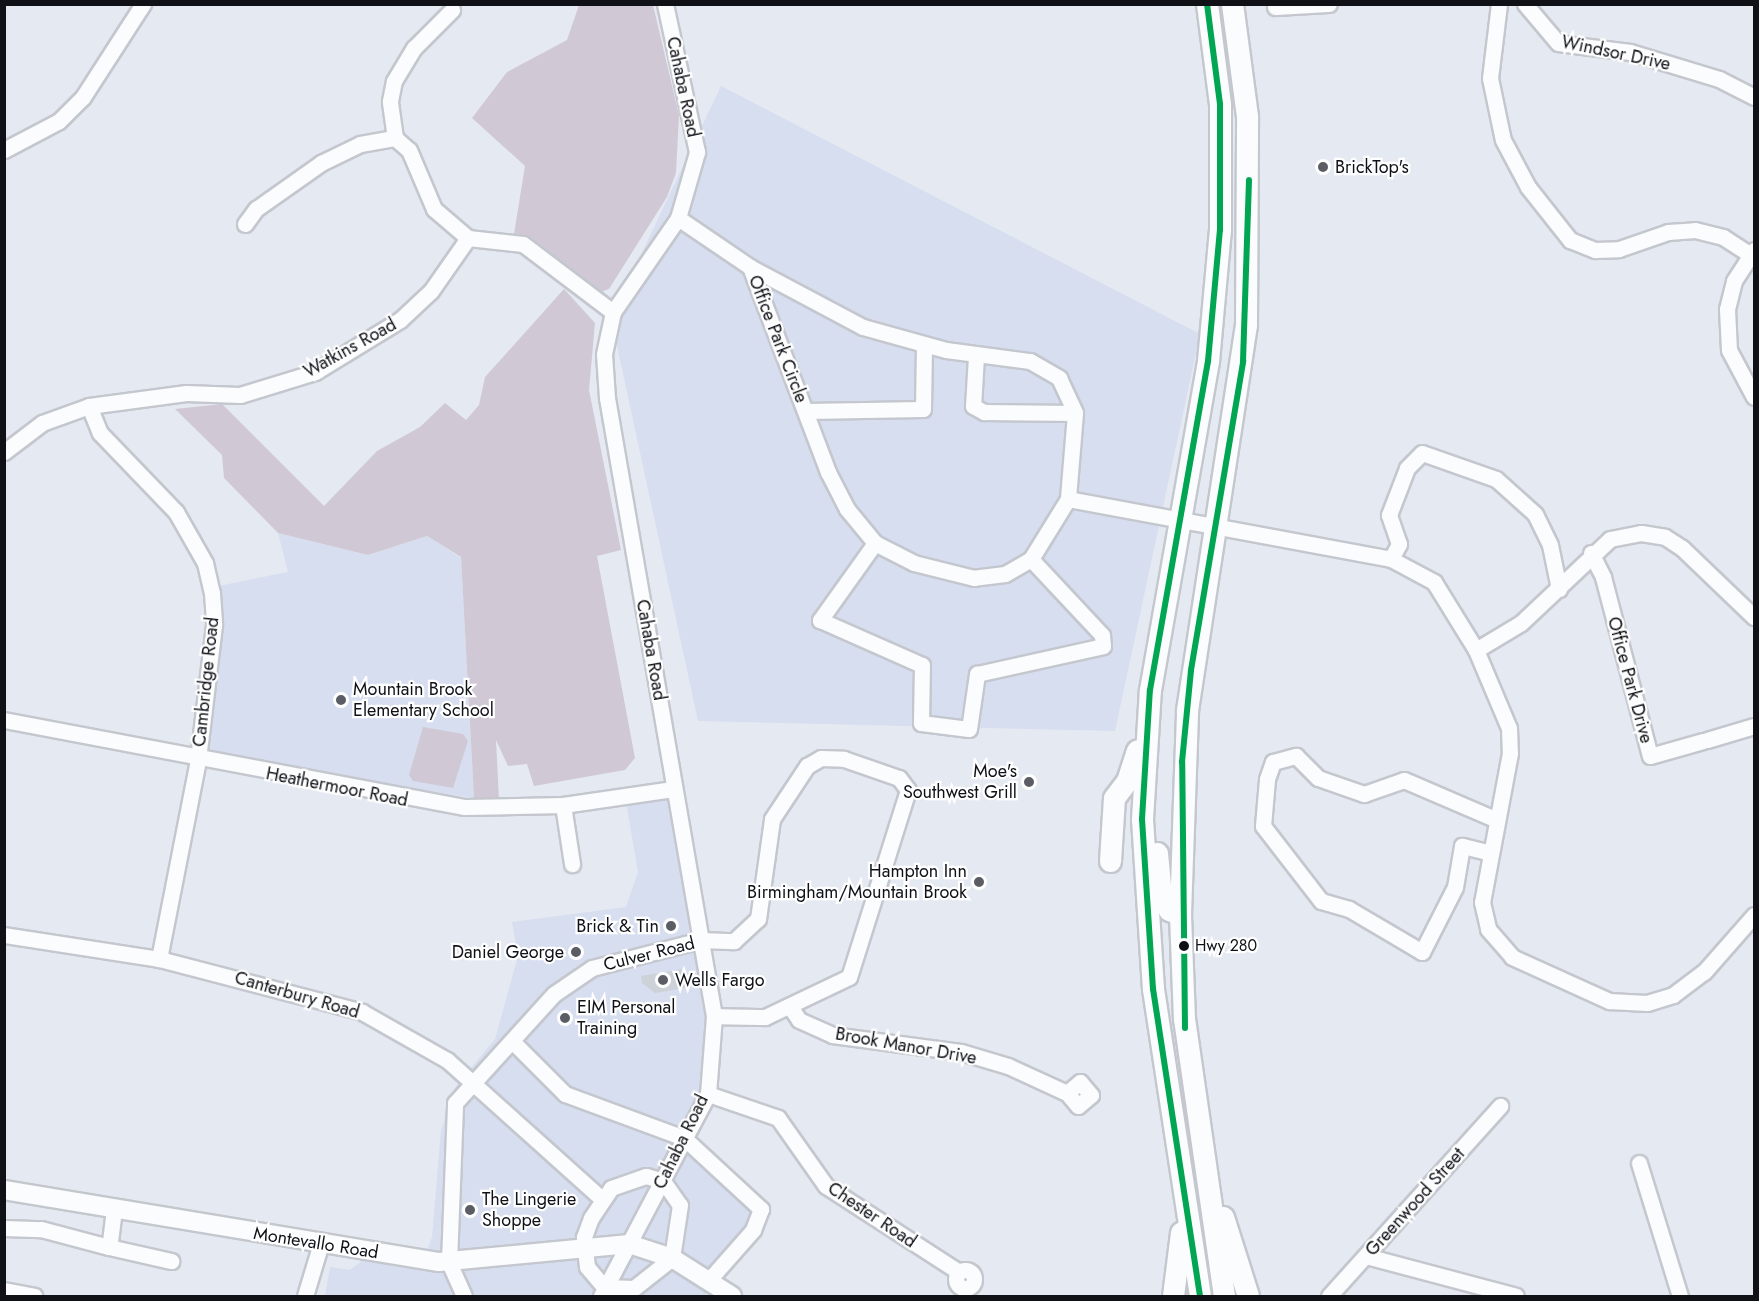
<!DOCTYPE html>
<html>
<head>
<meta charset="utf-8">
<style>
	body { margin:0 }
	#map { position:relative; width:1759px; height:1301px; overflow:hidden; background:#e5e9f2; font-family:Jost,sans-serif }
	div>[style] { position:absolute }
	[style*='--x'] { left:calc(var(--x)*1px); top:calc(var(--y)*1px); width:calc(var(--w)*1px); rotate:calc(var(--a)*1deg) }
	.built>* { inset:0; background:#d7deef }
	.green>* { inset:0; background:#d0c9d5 }
	.building>* { inset:0; background:#cdd2d8 }
	.roads { filter:drop-shadow(2px 0 #c4c7ce) drop-shadow(-2px 0 #c4c7ce) drop-shadow(0 2px #c4c7ce) drop-shadow(0 -2px #c4c7ce) }
	.minor>* { height:15px; margin:-7.5px; padding:0 7.5px; transform-origin:7.5px; border-radius:7.5px; background:#fbfcfd }
	.minor>.ring { margin:-7.5px; padding:0; box-sizing:content-box; background:none; border:15px solid #fbfcfd; border-radius:50% }
	.major>* { height:18px; margin:-9px; padding:0 9px; transform-origin:9px; border-radius:9px; background:#fbfcfd }
	.highway>* { height:21px; margin:-10.5px; padding:0 10.5px; transform-origin:10.5px; border-radius:10.5px; background:#fbfcfd }
	.bus-1>* { height:6px; margin:-3px; padding:0 3px; transform-origin:3px; border-radius:3px; background:#00a651 }
	.dots>* { width:16px; height:16px; translate:-50% -50%; box-sizing:border-box; border:3px solid #fff; border-radius:50% }
	span { translate:-50% -50%; white-space:nowrap; text-align:center; line-height:1.15; -webkit-text-stroke:4.5px #fff; paint-order:stroke }
	.bus-label { font-size:16px; color:#0f1117 }
	.left { translate:0 -50%; text-align:left }
	.street-label { font-size:18px; color:#0f1117 }
	.poi-label { font-size:18px; color:#0f1117 }
	.right { translate:-100% -50%; text-align:right }
	.frame { position:absolute; inset:0; border:6px solid #0f1117; pointer-events:none }
</style>
</head>
<body>
<div id="map">
	<div class="built">
		<div style="clip-path:polygon(721px 86px,1200px 334px,1115px 731px,698px 721px,611px 318px)"></div>
		<div style="clip-path:polygon(278px 533px,368px 555px,427px 536px,461px 558px,474px 798px,211px 757px,205px 744px,221px 656px,218px 586px,288px 572px)"></div>
		<div style="clip-path:polygon(673px 789px,711px 997px,708px 1094px,684px 1138px,761px 1209px,705px 1296px,325px 1296px,330px 1267px,350px 1270px,363px 1260px,421px 1268px,432px 1237px,441px 1130px,456px 1086px,495px 1039px,518px 956px,512px 922px,626px 907px,638px 872px,625px 796px)"></div>
	</div>
	<div class="green">
		<div style="clip-path:polygon(579px 5px,653px 5px,679px 115px,676px 173px,667px 197px,609px 289px,595px 294px,550px 253px,514px 234px,525px 166px,472px 118px,507px 72px,567px 40px)"></div>
		<div style="clip-path:polygon(564px 289px,595px 323px,589px 390px,621px 550px,597px 556px,635px 758px,625px 770px,534px 786px,527px 764px,508px 766px,496px 740px,499px 799px,474px 798px,461px 557px,427px 536px,368px 555px,278px 533px,224px 478px,222px 455px,175px 409px,222px 404px,324px 506px,377px 451px,420px 427px,445px 403px,466px 420px,479px 405px,485px 377px)"></div>
		<div style="clip-path:polygon(423px 727px,463px 734px,468px 741px,453px 788px,413px 781px,409px 775px)"></div>
	</div>
	<div class="building">
		<div style="clip-path:polygon(682px 969px,685px 988px,655px 993px,642px 983px,641px 976px)"></div>
	</div>
	<div class="roads">
		<div class="minor">
			<div style="--x:1499;--y:4;--w:75;--a:96.9"></div>
			<div style="--x:1490;--y:78;--w:63;--a:78.2"></div>
			<div style="--x:1503;--y:140;--w:53;--a:62"></div>
			<div style="--x:1528;--y:187;--w:68;--a:51.6"></div>
			<div style="--x:1570;--y:240;--w:27;--a:22"></div>
			<div style="--x:1595;--y:250;--w:24;--a:-2"></div>
			<div style="--x:1619;--y:249;--w:52;--a:-19.1"></div>
			<div style="--x:1668;--y:232;--w:27;--a:-4"></div>
			<div style="--x:1695;--y:230;--w:29;--a:14"></div>
			<div style="--x:1723;--y:237;--w:33;--a:33"></div>
			<div style="--x:1525;--y:4;--w:51;--a:49.8"></div>
			<div style="--x:1558;--y:43;--w:73;--a:7.1"></div>
			<div style="--x:1630;--y:52;--w:93;--a:16.9"></div>
			<div style="--x:1719;--y:79;--w:39;--a:27"></div>
			<div style="--x:1275;--y:7;--w:54;--a:-3.2"></div>
			<div style="--x:395;--y:138;--w:37;--a:-98"></div>
			<div style="--x:390;--y:101;--w:20;--a:-79"></div>
			<div style="--x:394;--y:81;--w:39;--a:-59"></div>
			<div style="--x:414;--y:48;--w:54;--a:-45"></div>
			<div style="--x:4;--y:150;--w:62;--a:-27.8"></div>
			<div style="--x:59;--y:121;--w:34;--a:-45"></div>
			<div style="--x:83;--y:97;--w:111;--a:-57.2"></div>
			<div style="--x:678;--y:218;--w:87;--a:34.2"></div>
			<div style="--x:750;--y:267;--w:128;--a:28"></div>
			<div style="--x:863;--y:327;--w:86;--a:15.5"></div>
			<div style="--x:946;--y:350;--w:85;--a:7.5"></div>
			<div style="--x:1030;--y:361;--w:34;--a:30"></div>
			<div style="--x:1059;--y:378;--w:38;--a:65"></div>
			<div style="--x:1075;--y:413;--w:86;--a:94.7"></div>
			<div style="--x:1068;--y:499;--w:70;--a:121.7"></div>
			<div style="--x:1031;--y:559;--w:30;--a:150"></div>
			<div style="--x:1005;--y:574;--w:31;--a:173"></div>
			<div style="--x:974;--y:578;--w:62;--a:-166"></div>
			<div style="--x:914;--y:563;--w:44;--a:-152.9"></div>
			<div style="--x:875;--y:543;--w:44;--a:-129.5"></div>
			<div style="--x:847;--y:509;--w:42;--a:-117.2"></div>
			<div style="--x:828;--y:472;--w:219;--a:-110.8"></div>
			<div style="--x:245;--y:224;--w:19;--a:-54"></div>
			<div style="--x:256;--y:209;--w:80;--a:-35.3"></div>
			<div style="--x:321;--y:163;--w:43;--a:-26"></div>
			<div style="--x:360;--y:144;--w:36;--a:-10"></div>
			<div style="--x:395;--y:138;--w:18;--a:41"></div>
			<div style="--x:409;--y:150;--w:64;--a:67"></div>
			<div style="--x:434;--y:209;--w:45;--a:40.5"></div>
			<div style="--x:1754;--y:250;--w:37;--a:123"></div>
			<div style="--x:1734;--y:281;--w:29;--a:104"></div>
			<div style="--x:1727;--y:309;--w:41;--a:87.2"></div>
			<div style="--x:1729;--y:350;--w:53;--a:62"></div>
			<div style="--x:976;--y:356;--w:50;--a:93.4"></div>
			<div style="--x:973;--y:406;--w:13;--a:29"></div>
			<div style="--x:984;--y:412;--w:91;--a:0.6"></div>
			<div style="--x:89;--y:406;--w:29;--a:68"></div>
			<div style="--x:100;--y:433;--w:110;--a:46.1"></div>
			<div style="--x:176;--y:512;--w:59;--a:60.4"></div>
			<div style="--x:205;--y:563;--w:31;--a:77"></div>
			<div style="--x:212;--y:593;--w:32;--a:86"></div>
			<div style="--x:214;--y:625;--w:136;--a:96.8"></div>
			<div style="--x:198;--y:760;--w:203;--a:101.1"></div>
			<div style="--x:806;--y:411;--w:117;--a:-1"></div>
			<div style="--x:923;--y:409;--w:64;--a:-89.1"></div>
			<div style="--x:4;--y:452;--w:48;--a:-37.3"></div>
			<div style="--x:42;--y:423;--w:50;--a:-19.9"></div>
			<div style="--x:89;--y:406;--w:98;--a:-7.6"></div>
			<div style="--x:186;--y:393;--w:54;--a:2.1"></div>
			<div style="--x:240;--y:395;--w:78;--a:-17"></div>
			<div style="--x:315;--y:372;--w:100;--a:-31.5"></div>
			<div style="--x:400;--y:320;--w:42;--a:-43.1"></div>
			<div style="--x:431;--y:291;--w:65;--a:-55.1"></div>
			<div style="--x:468;--y:238;--w:55;--a:6.2"></div>
			<div style="--x:523;--y:244;--w:113;--a:37.1"></div>
			<div style="--x:1068;--y:499;--w:329;--a:10.5"></div>
			<div style="--x:1391;--y:559;--w:49;--a:28.1"></div>
			<div style="--x:1434;--y:582;--w:80;--a:58.3"></div>
			<div style="--x:1476;--y:650;--w:85;--a:67.1"></div>
			<div style="--x:1509;--y:728;--w:25;--a:88"></div>
			<div style="--x:1510;--y:753;--w:152;--a:100.6"></div>
			<div style="--x:1482;--y:902;--w:28;--a:77"></div>
			<div style="--x:1488;--y:929;--w:37;--a:49"></div>
			<div style="--x:1512;--y:957;--w:107;--a:24.4"></div>
			<div style="--x:1609;--y:1001;--w:38;--a:3"></div>
			<div style="--x:1647;--y:1003;--w:27;--a:-17"></div>
			<div style="--x:1673;--y:995;--w:39;--a:-37"></div>
			<div style="--x:1704;--y:972;--w:76;--a:-48.7"></div>
			<div style="--x:875;--y:543;--w:95;--a:125.5"></div>
			<div style="--x:820;--y:620;--w:111;--a:23.8"></div>
			<div style="--x:922;--y:665;--w:58;--a:91"></div>
			<div style="--x:921;--y:723;--w:48;--a:7.1"></div>
			<div style="--x:969;--y:729;--w:56;--a:-81.7"></div>
			<div style="--x:977;--y:674;--w:129;--a:-12.5"></div>
			<div style="--x:1103;--y:646;--w:11;--a:-95"></div>
			<div style="--x:1102;--y:635;--w:104;--a:-133.1"></div>
			<div style="--x:1591;--y:553;--w:27;--a:63"></div>
			<div style="--x:1603;--y:577;--w:185;--a:75.3"></div>
			<div style="--x:1650;--y:756;--w:55;--a:-15.8"></div>
			<div style="--x:1391;--y:559;--w:17;--a:-62"></div>
			<div style="--x:1399;--y:544;--w:31;--a:-109"></div>
			<div style="--x:1389;--y:515;--w:50;--a:-69"></div>
			<div style="--x:1407;--y:468;--w:21;--a:-45"></div>
			<div style="--x:1422;--y:453;--w:78;--a:19.4"></div>
			<div style="--x:1496;--y:479;--w:52;--a:41.9"></div>
			<div style="--x:1535;--y:514;--w:34;--a:64"></div>
			<div style="--x:1550;--y:545;--w:45;--a:78.4"></div>
			<div style="--x:1476;--y:650;--w:52;--a:-31"></div>
			<div style="--x:1521;--y:623;--w:122;--a:-43.3"></div>
			<div style="--x:1610;--y:539;--w:32;--a:-11"></div>
			<div style="--x:1641;--y:533;--w:24;--a:9"></div>
			<div style="--x:1665;--y:537;--w:20;--a:33"></div>
			<div style="--x:1682;--y:548;--w:100;--a:43.8"></div>
			<div style="--x:4;--y:720;--w:469;--a:10.7"></div>
			<div style="--x:465;--y:807;--w:98;--a:-1.2"></div>
			<div style="--x:563;--y:805;--w:111;--a:-8.3"></div>
			<div style="--x:1707;--y:740;--w:49;--a:-16.6"></div>
			<div style="--x:563;--y:805;--w:60;--a:81.3"></div>
			<div style="--x:1491;--y:853;--w:30;--a:-166"></div>
			<div style="--x:1462;--y:846;--w:42;--a:99.7"></div>
			<div style="--x:1455;--y:887;--w:73;--a:116.9"></div>
			<div style="--x:1422;--y:952;--w:85;--a:-149.5"></div>
			<div style="--x:1349;--y:909;--w:29;--a:-164"></div>
			<div style="--x:1321;--y:901;--w:95;--a:-127.7"></div>
			<div style="--x:1263;--y:826;--w:47;--a:-85.1"></div>
			<div style="--x:1267;--y:779;--w:18;--a:-71"></div>
			<div style="--x:1273;--y:762;--w:24;--a:-15"></div>
			<div style="--x:1296;--y:756;--w:31;--a:45"></div>
			<div style="--x:1318;--y:778;--w:49;--a:19.2"></div>
			<div style="--x:1364;--y:794;--w:42;--a:-19.3"></div>
			<div style="--x:1404;--y:780;--w:101;--a:23.3"></div>
			<div style="--x:4;--y:935;--w:157;--a:8.8"></div>
			<div style="--x:159;--y:959;--w:210;--a:14.6"></div>
			<div style="--x:362;--y:1012;--w:98;--a:29.5"></div>
			<div style="--x:447;--y:1060;--w:207;--a:41.9"></div>
			<div style="--x:791;--y:1008;--w:14;--a:56"></div>
			<div style="--x:799;--y:1020;--w:36;--a:24"></div>
			<div style="--x:832;--y:1035;--w:130;--a:7.5"></div>
			<div style="--x:961;--y:1052;--w:49;--a:16.6"></div>
			<div style="--x:1008;--y:1066;--w:65;--a:24.6"></div>
			<div style="--x:1067;--y:1093;--w:17;--a:50"></div>
			<div style="--x:1078;--y:1106;--w:17;--a:-40"></div>
			<div style="--x:1091;--y:1095;--w:17;--a:-130"></div>
			<div style="--x:1080;--y:1082;--w:17;--a:140"></div>
			<div style="--x:512;--y:1041;--w:75;--a:45"></div>
			<div style="--x:565;--y:1094;--w:127;--a:20.3"></div>
			<div style="--x:684;--y:1138;--w:105;--a:42.7"></div>
			<div style="--x:761;--y:1209;--w:22;--a:111"></div>
			<div style="--x:753;--y:1230;--w:68;--a:131.4"></div>
			<div style="--x:708;--y:1094;--w:74;--a:18.9"></div>
			<div style="--x:778;--y:1118;--w:83;--a:54.8"></div>
			<div style="--x:826;--y:1186;--w:158;--a:32.9"></div>
			<div style="--x:1639;--y:1163;--w:139;--a:72.9"></div>
			<div style="--x:646;--y:1176;--w:18;--a:16"></div>
			<div style="--x:663;--y:1181;--w:29;--a:55"></div>
			<div style="--x:680;--y:1205;--w:54;--a:98.6"></div>
			<div style="--x:672;--y:1258;--w:48;--a:141.7"></div>
			<div style="--x:634;--y:1288;--w:30;--a:-178"></div>
			<div style="--x:604;--y:1287;--w:26;--a:-130"></div>
			<div style="--x:587;--y:1267;--w:30;--a:-96"></div>
			<div style="--x:584;--y:1237;--w:20;--a:-70"></div>
			<div style="--x:591;--y:1218;--w:36;--a:-56"></div>
			<div style="--x:611;--y:1188;--w:37;--a:-19"></div>
			<div style="--x:114;--y:1209;--w:38;--a:97"></div>
			<div style="--x:109;--y:1247;--w:64;--a:12.7"></div>
			<div style="--x:4;--y:1228;--w:37;--a:2"></div>
			<div style="--x:41;--y:1229;--w:70;--a:14.8"></div>
			<div style="--x:1366;--y:1256;--w:155;--a:14.9"></div>
			<div class="ring" style="left:956px;top:1270px;width:3px;height:3px"></div>
			<div style="--x:4;--y:1290;--w:31;--a:11"></div>
			<div style="--x:305;--y:1296;--w:55;--a:-73.2"></div>
			<div style="--x:464;--y:1296;--w:37;--a:-114"></div>
			<div style="--x:449;--y:1262;--w:159;--a:-87.8"></div>
			<div style="--x:455;--y:1103;--w:147;--a:-47.8"></div>
			<div style="--x:554;--y:994;--w:46;--a:-34.4"></div>
			<div style="--x:592;--y:968;--w:112;--a:-14.5"></div>
			<div style="--x:700;--y:940;--w:34;--a:2"></div>
			<div style="--x:734;--y:941;--w:33;--a:-43"></div>
			<div style="--x:758;--y:919;--w:101;--a:-82"></div>
			<div style="--x:772;--y:819;--w:64;--a:-56.6"></div>
			<div style="--x:807;--y:766;--w:16;--a:-30"></div>
			<div style="--x:821;--y:758;--w:23;--a:2"></div>
			<div style="--x:844;--y:759;--w:58;--a:19.1"></div>
			<div style="--x:899;--y:778;--w:15;--a:53"></div>
			<div style="--x:908;--y:790;--w:196;--a:107.5"></div>
			<div style="--x:849;--y:977;--w:93;--a:154.5"></div>
			<div style="--x:765;--y:1017;--w:51;--a:-178.9"></div>
			<div style="--x:601;--y:1296;--w:229;--a:-62.1"></div>
			<div style="--x:708;--y:1094;--w:78;--a:-85.6"></div>
			<div style="--x:714;--y:1016;--w:627;--a:-99.82"></div>
			<div style="--x:607;--y:398;--w:44;--a:-93.9"></div>
			<div style="--x:604;--y:354;--w:43;--a:-77.9"></div>
			<div style="--x:613;--y:312;--w:114;--a:-55.3"></div>
			<div style="--x:678;--y:218;--w:69;--a:-73.9"></div>
			<div style="--x:697;--y:152;--w:151;--a:-102.2"></div>
			<div style="--x:1329;--y:1296;--w:256;--a:-48"></div>
		</div>
		<div class="major">
			<div style="--x:4;--y:1190;--w:441;--a:9.4"></div>
			<div style="--x:439;--y:1262;--w:191;--a:-5.4"></div>
			<div style="--x:629;--y:1244;--w:45;--a:18"></div>
			<div style="--x:672;--y:1258;--w:71;--a:32.3"></div>
		</div>
		<div class="highway">
			<div style="--x:1157;--y:853;--w:43;--a:84.7"></div>
			<div style="--x:1161;--y:896;--w:16;--a:60"></div>
			<div style="--x:1169;--y:910;--w:12;--a:20"></div>
			<div style="--x:1110;--y:861;--w:63;--a:-86.4"></div>
			<div style="--x:1114;--y:798;--w:21;--a:-53"></div>
			<div style="--x:1127;--y:781;--w:32;--a:-72"></div>
			<div style="--x:1223;--y:1217;--w:83;--a:72.4"></div>
			<div style="--x:1173;--y:1296;--w:64;--a:-82.8"></div>
			<div style="--x:1200;--y:1296;--w:311;--a:-98.7"></div>
			<div style="--x:1153;--y:989;--w:170;--a:-93.7"></div>
			<div style="--x:1142;--y:819;--w:129;--a:-86.5"></div>
			<div style="--x:1150;--y:690;--w:334;--a:-80"></div>
			<div style="--x:1208;--y:361;--w:132;--a:-84.8"></div>
			<div style="--x:1220;--y:230;--w:126;--a:-90"></div>
			<div style="--x:1220;--y:104;--w:101;--a:-97.4"></div>
			<div style="--x:1224;--y:1296;--w:280;--a:-98.2"></div>
			<div style="--x:1184;--y:1019;--w:105;--a:-92.2"></div>
			<div style="--x:1180;--y:914;--w:204;--a:-88"></div>
			<div style="--x:1187;--y:710;--w:389;--a:-81.3"></div>
			<div style="--x:1246;--y:325;--w:209;--a:-89.7"></div>
			<div style="--x:1247;--y:116;--w:113;--a:-97.6"></div>
		</div>
	</div>
	<div class="bus-1">
		<div style="--x:1185;--y:1028;--w:266;--a:-90.6"></div>
		<div style="--x:1182;--y:762;--w:92;--a:-84.4"></div>
		<div style="--x:1191;--y:670;--w:313;--a:-80.4"></div>
		<div style="--x:1243;--y:361;--w:181;--a:-88.1"></div>
		<div style="--x:1200;--y:1296;--w:311;--a:-98.7"></div>
		<div style="--x:1153;--y:989;--w:170;--a:-93.7"></div>
		<div style="--x:1142;--y:819;--w:129;--a:-86.5"></div>
		<div style="--x:1150;--y:690;--w:334;--a:-80"></div>
		<div style="--x:1208;--y:361;--w:132;--a:-84.8"></div>
		<div style="--x:1220;--y:230;--w:126;--a:-90"></div>
		<div style="--x:1220;--y:104;--w:101;--a:-97.4"></div>
	</div>
	<div class="dots">
		<div style="left:1323px;top:167px;background:#5a5d64"></div>
		<div style="left:341px;top:700px;background:#5a5d64"></div>
		<div style="left:1029px;top:782px;background:#5a5d64"></div>
		<div style="left:979px;top:882px;background:#5a5d64"></div>
		<div style="left:671px;top:926px;background:#5a5d64"></div>
		<div style="left:1184px;top:946px;background:#0f1117"></div>
		<div style="left:576px;top:952px;background:#5a5d64"></div>
		<div style="left:663px;top:980px;background:#5a5d64"></div>
		<div style="left:565px;top:1018px;background:#5a5d64"></div>
		<div style="left:470px;top:1210px;background:#5a5d64"></div>
	</div>
	<div class="bus-label">
		<span class="left" style="left:1195px;top:946px">Hwy 280</span>
	</div>
	<div class="street-label">
		<span style="left:1616px;top:53px;rotate:12deg">Windsor Drive</span>
		<span style="left:683px;top:87px;rotate:78deg">Cahaba Road</span>
		<span style="left:778px;top:339px;rotate:69deg">Office Park Circle</span>
		<span style="left:350px;top:348px;rotate:-29deg">Watkins Road</span>
		<span style="left:651px;top:650px;rotate:80deg">Cahaba Road</span>
		<span style="left:1630px;top:680px;rotate:75deg">Office Park Drive</span>
		<span style="left:206px;top:682px;rotate:-84deg">Cambridge Road</span>
		<span style="left:337px;top:787px;rotate:11deg">Heathermoor Road</span>
		<span style="left:649px;top:954px;rotate:-14deg">Culver Road</span>
		<span style="left:297px;top:995px;rotate:16deg">Canterbury Road</span>
		<span style="left:906px;top:1046px;rotate:10deg">Brook Manor Drive</span>
		<span style="left:681px;top:1142px;rotate:-64deg">Cahaba Road</span>
		<span style="left:1415px;top:1202px;rotate:-48deg">Greenwood Street</span>
		<span style="left:872px;top:1215px;rotate:34deg">Chester Road</span>
		<span style="left:316px;top:1243px;rotate:9deg">Montevallo Road</span>
	</div>
	<div class="poi-label">
		<span class="left" style="left:1335px;top:167px">BrickTop's</span>
		<span class="left" style="left:353px;top:700px">Mountain Brook<br>Elementary School</span>
		<span class="right" style="left:1017px;top:782px">Moe's<br>Southwest Grill</span>
		<span class="right" style="left:967px;top:882px">Hampton Inn<br>Birmingham/Mountain Brook</span>
		<span class="right" style="left:659px;top:926px">Brick &amp; Tin</span>
		<span class="right" style="left:564px;top:952px">Daniel George</span>
		<span class="left" style="left:675px;top:980px">Wells Fargo</span>
		<span class="left" style="left:577px;top:1018px">EIM Personal<br>Training</span>
		<span class="left" style="left:482px;top:1210px">The Lingerie<br>Shoppe</span>
	</div>
	<div class="frame"></div>
</div>
</body>
</html>
